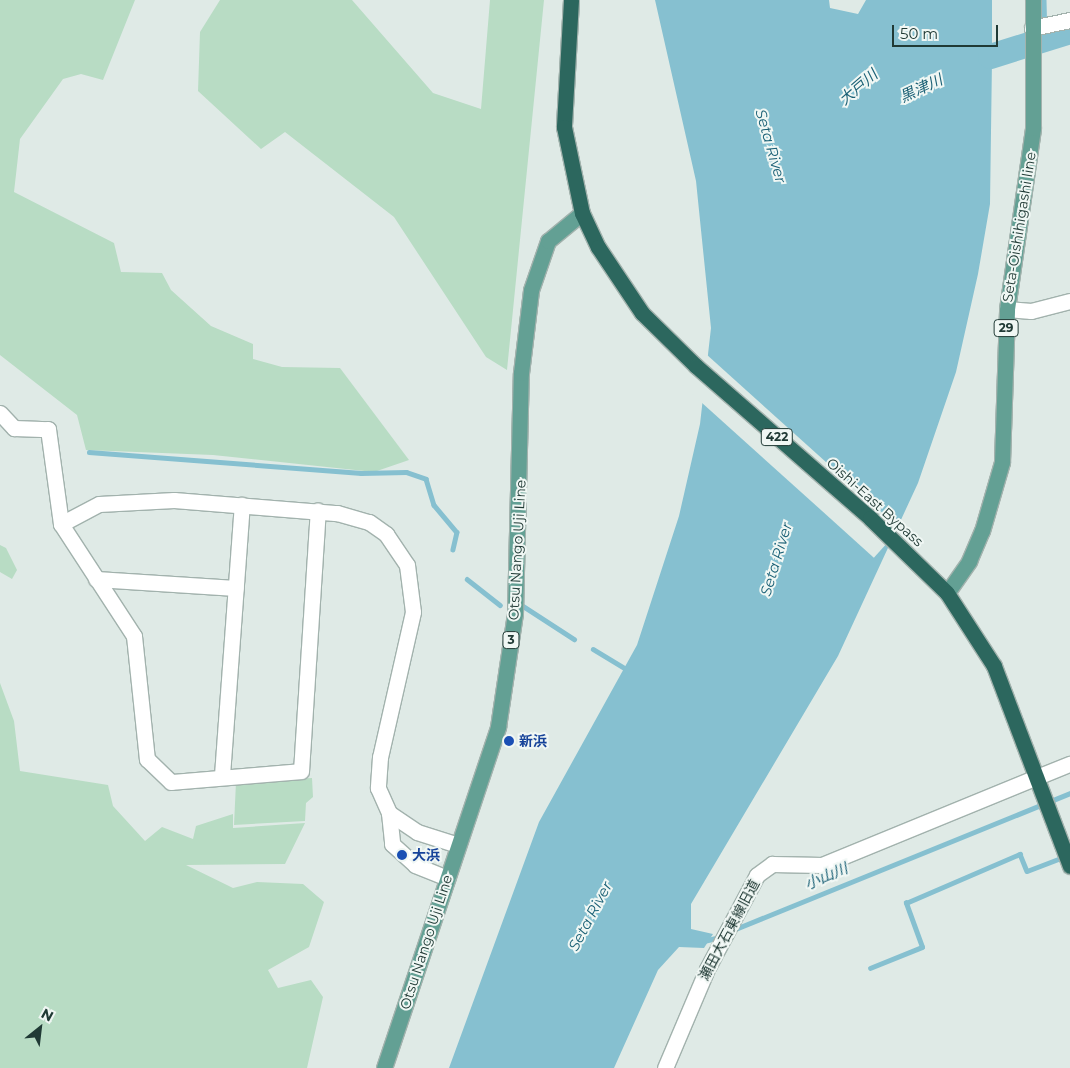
<!DOCTYPE html>
<html>
<head>
<meta charset="utf-8">
<style>
	body { margin:0 }
	#map { position:relative; width:1070px; height:1068px; overflow:hidden; background:#dfeae6; font-family:Montserrat,"Noto Sans JP",sans-serif }
	div>[style] { position:absolute }
	[style*='--x'] { left:calc(var(--x)*1px); top:calc(var(--y)*1px); width:calc(var(--w)*1px); rotate:calc(var(--a)*1deg) }
	.green>* { inset:0; background:#b8dcc4 }
	.water>* { inset:0; background:#86c0d0 }
	.pier>* { inset:0; background:#dfeae6; transform-origin:0 0 }
	.stream>* { height:4.5px; margin:-2.25px; padding:0 2.25px; transform-origin:2.25px; border-radius:2.25px; background:#86c0d0 }
	.river>* { height:25px; margin:-12.5px; padding:0 12.5px; transform-origin:12.5px; border-radius:12.5px; background:#86c0d0 }
	.roads { filter:drop-shadow(1px 0 #a2b2ad) drop-shadow(-1px 0 #a2b2ad) drop-shadow(0 1px #a2b2ad) drop-shadow(0 -1px #a2b2ad) }
	.street>* { height:15px; margin:-7.5px; padding:0 7.5px; transform-origin:7.5px; border-radius:7.5px; background:#fff }
	.secondary>* { height:15px; margin:-7.5px; padding:0 7.5px; transform-origin:7.5px; border-radius:7.5px; background:#fff }
	.primary>* { height:15px; margin:-7.5px; padding:0 7.5px; transform-origin:7.5px; border-radius:7.5px; background:#63a094 }
	.highway>* { height:15px; margin:-7.5px; padding:0 7.5px; transform-origin:7.5px; border-radius:7.5px; background:#2c675e }
	.dots>* { width:14px; height:14px; translate:-50% -50%; box-sizing:border-box; border:2px solid #f0f7f4; border-radius:50% }
	span { translate:-50% -50%; white-space:nowrap; text-align:center; line-height:1.15; -webkit-text-stroke:4px #f0f7f4; paint-order:stroke }
	.shield-label span { padding:1px 4px; background:#f0f7f4; border:1px solid; border-radius:4px; -webkit-text-stroke-width:0 }
	.shield-label { font-size:12px; color:#203a35; font-weight:700 }
	.street-label { font-size:14px; color:#203a35 }
	.transit-label { font-size:14px; color:#164399; font-weight:700 }
	.left { translate:0 -50%; text-align:left }
	.water-label { font-size:15px; color:#1b6176; font-style:italic }
	.north { position:absolute; left:15px; top:1003px; width:50px; height:50px; -webkit-text-stroke:4px #f0f7f4; paint-order:stroke; rotate:29deg; font-size:14px; font-weight:700; line-height:20px; text-align:center; color:#203a35 }
	.north::after { content:''; display:block; margin:auto; width:18px; height:22px; background:#203a35; clip-path:polygon(50% 0,100% 100%,50% 72%,0 100%) }
	.scale { position:absolute; left:892px; top:25px; width:106px; height:22px; box-sizing:border-box; border:2px solid #203a35; border-top:0; padding-left:6px; font-size:15px; line-height:18px; white-space:nowrap; color:#203a35; -webkit-text-stroke:4px #f0f7f4; paint-order:stroke }
</style>
</head>
<body>
<div id="map">
	<div class="green">
		<div style="clip-path:polygon(0 0,135px 0,103px 80px,81px 74px,63px 79px,20px 139px,14px 192px,114px 243px,121px 272px,162px 273px,171px 290px,211px 326px,253px 344px,253px 359px,282px 367px,340px 368px,409px 460px,374px 472px,213px 455px,86px 450px,77px 415px,0 355px)"></div>
		<div style="clip-path:polygon(220px 0,352px 0,433px 93px,481px 109px,490px 0,544px 0,507px 370px,486px 357px,394px 217px,285px 132px,261px 149px,198px 91px,200px 32px)"></div>
		<div style="clip-path:polygon(0 545px,6px 548px,17px 570px,12px 579px,0 572px)"></div>
		<div style="clip-path:polygon(0 683px,14px 721px,20px 771px,108px 785px,113px 806px,145px 841px,162px 827px,193px 839px,196px 826px,233px 814px,233px 828px,305px 823px,285px 864px,186px 865px,233px 888px,257px 882px,303px 884px,324px 902px,309px 947px,268px 970px,278px 988px,311px 980px,323px 997px,307px 1068px,0 1068px)"></div>
		<div style="clip-path:polygon(312px 778px,313px 797px,306px 803px,305px 821px,234px 825px,236px 782px)"></div>
	</div>
	<div class="water">
		<div style="clip-path:polygon(655px 0,829px 0,830px 8px,858px 14px,866px 0,992px 0,992px 44px,1022px 43px,1020px 52px,992px 60px,990px 204px,978px 274px,956px 372px,918px 483px,838px 656px,691px 904px,691px 929px,713px 934px,704px 948px,679px 947px,658px 970px,614px 1068px,449px 1068px,539px 822px,637px 645px,679px 516px,700px 424px,711px 328px,696px 181px)"></div>
	</div>
	<div class="pier">
		<div style="left:706px;top:354px;width:261px;height:39px;rotate:42deg"></div>
	</div>
	<div class="stream">
		<div style="--x:1044;--y:0;--w:42;--a:88.6"></div>
		<div style="--x:89;--y:452;--w:273;--a:4.4"></div>
		<div style="--x:361;--y:473;--w:45;--a:-1.3"></div>
		<div style="--x:406;--y:472;--w:21;--a:19"></div>
		<div style="--x:426;--y:479;--w:27;--a:73"></div>
		<div style="--x:434;--y:505;--w:35;--a:50"></div>
		<div style="--x:457;--y:532;--w:18;--a:103"></div>
		<div style="--x:467;--y:579;--w:42;--a:38.2"></div>
		<div style="--x:523;--y:606;--w:61;--a:32.9"></div>
		<div style="--x:593;--y:649;--w:39;--a:31"></div>
		<div style="--x:733;--y:930;--w:364;--a:-22.1"></div>
		<div style="--x:704;--y:941;--w:16;--a:-14"></div>
		<div style="--x:870;--y:968;--w:56;--a:-22"></div>
		<div style="--x:922;--y:947;--w:47;--a:-110"></div>
		<div style="--x:906;--y:903;--w:124;--a:-23.3"></div>
		<div style="--x:1020;--y:854;--w:18;--a:68"></div>
		<div style="--x:1027;--y:871;--w:40;--a:-21"></div>
	</div>
	<div class="river">
		<div style="--x:990;--y:56;--w:84;--a:-17.4"></div>
	</div>
	<div class="roads">
		<div class="street">
			<div style="--x:1032;--y:28;--w:39;--a:-12"></div>
			<div style="--x:1007;--y:309;--w:24;--a:5"></div>
			<div style="--x:1031;--y:311;--w:40;--a:-14.4"></div>
			<div style="--x:0;--y:413;--w:21;--a:47"></div>
			<div style="--x:14;--y:428;--w:34;--a:2"></div>
			<div style="--x:48;--y:429;--w:96;--a:82.2"></div>
			<div style="--x:61;--y:524;--w:134;--a:56.9"></div>
			<div style="--x:134;--y:636;--w:124;--a:84"></div>
			<div style="--x:147;--y:759;--w:33;--a:44"></div>
			<div style="--x:171;--y:782;--w:130;--a:-4.8"></div>
			<div style="--x:301;--y:771;--w:261;--a:-86.3"></div>
			<div style="--x:96;--y:579;--w:140;--a:3.7"></div>
			<div style="--x:222;--y:775;--w:271;--a:-85.8"></div>
			<div style="--x:389;--y:813;--w:31;--a:84"></div>
			<div style="--x:392;--y:844;--w:31;--a:42"></div>
			<div style="--x:415;--y:865;--w:35;--a:22"></div>
			<div style="--x:665;--y:1068;--w:108;--a:-67"></div>
			<div style="--x:707;--y:969;--w:106;--a:-62"></div>
			<div style="--x:757;--y:875;--w:19;--a:-36"></div>
			<div style="--x:772;--y:864;--w:50;--a:1.1"></div>
			<div style="--x:822;--y:865;--w:232;--a:-22.3"></div>
		</div>
		<div class="secondary">
			<div style="--x:61;--y:524;--w:43;--a:-27.8"></div>
			<div style="--x:99;--y:504;--w:75;--a:-3.1"></div>
			<div style="--x:174;--y:500;--w:164;--a:4.6"></div>
			<div style="--x:337;--y:513;--w:33;--a:16"></div>
			<div style="--x:369;--y:522;--w:21;--a:35"></div>
			<div style="--x:386;--y:534;--w:37;--a:56"></div>
			<div style="--x:407;--y:565;--w:47;--a:82.7"></div>
			<div style="--x:413;--y:612;--w:149;--a:102.8"></div>
			<div style="--x:380;--y:757;--w:31;--a:94"></div>
			<div style="--x:378;--y:788;--w:27;--a:66"></div>
			<div style="--x:389;--y:813;--w:34;--a:34"></div>
			<div style="--x:417;--y:832;--w:43;--a:17.6"></div>
			<div style="--x:1037;--y:777;--w:35;--a:-22"></div>
		</div>
		<div class="primary">
			<div style="--x:947;--y:593;--w:39;--a:-55"></div>
			<div style="--x:969;--y:561;--w:33;--a:-67"></div>
			<div style="--x:982;--y:531;--w:72;--a:-73.8"></div>
			<div style="--x:1002;--y:462;--w:153;--a:-88.1"></div>
			<div style="--x:1007;--y:309;--w:183;--a:-81.8"></div>
			<div style="--x:1033;--y:128;--w:128;--a:-90"></div>
			<div style="--x:384;--y:1068;--w:360;--a:-71.5"></div>
			<div style="--x:498;--y:727;--w:115;--a:-81.5"></div>
			<div style="--x:515;--y:613;--w:240;--a:-88.6"></div>
			<div style="--x:521;--y:373;--w:84;--a:-83.1"></div>
			<div style="--x:531;--y:290;--w:52;--a:-70.9"></div>
			<div style="--x:548;--y:241;--w:44;--a:-39.5"></div>
		</div>
		<div class="highway">
			<div style="--x:571;--y:0;--w:127;--a:93.2"></div>
			<div style="--x:564;--y:127;--w:88;--a:78.2"></div>
			<div style="--x:582;--y:213;--w:38;--a:65"></div>
			<div style="--x:598;--y:247;--w:79;--a:56.3"></div>
			<div style="--x:642;--y:313;--w:76;--a:44.5"></div>
			<div style="--x:696;--y:366;--w:231;--a:41.1"></div>
			<div style="--x:870;--y:518;--w:107;--a:44.2"></div>
			<div style="--x:947;--y:593;--w:87;--a:57.2"></div>
			<div style="--x:994;--y:666;--w:214;--a:69.2"></div>
		</div>
	</div>
	<div class="dots">
		<div style="left:509px;top:741px;background:#1a4fb4"></div>
		<div style="left:402px;top:855px;background:#1a4fb4"></div>
	</div>
	<div class="shield-label">
		<span style="left:1006px;top:328px">29</span>
		<span style="left:777px;top:437px">422</span>
		<span style="left:511px;top:640px">3</span>
	</div>
	<div class="street-label">
		<span style="left:1019px;top:227px;rotate:-81deg">Seta-Oishihigashi line</span>
		<span style="left:875px;top:502px;rotate:42deg">Oishi-East Bypass</span>
		<span style="left:517px;top:550px;rotate:-87deg">Otsu Nango Uji Line</span>
		<span style="left:729px;top:930px;rotate:-62deg">瀬田大石東線旧道</span>
		<span style="left:426px;top:942px;rotate:-72deg">Otsu Nango Uji Line</span>
	</div>
	<div class="transit-label">
		<span class="left" style="left:519px;top:741px">新浜</span>
		<span class="left" style="left:412px;top:855px">大浜</span>
	</div>
	<div class="water-label">
		<span style="left:858px;top:87px;rotate:-41deg">大戸川</span>
		<span style="left:921px;top:88px;rotate:-25deg">黒津川</span>
		<span style="left:771px;top:146px;rotate:74deg">Seta River</span>
		<span style="left:776px;top:559px;rotate:-73deg">Seta River</span>
		<span style="left:826px;top:876px;rotate:-23deg">小山川</span>
		<span style="left:590px;top:916px;rotate:-62deg">Seta River</span>
	</div>
	<div class="north">N</div>
	<div class="scale">50 m</div>
</div>
</body>
</html>
